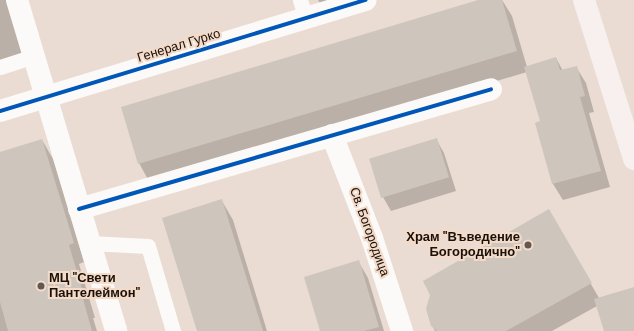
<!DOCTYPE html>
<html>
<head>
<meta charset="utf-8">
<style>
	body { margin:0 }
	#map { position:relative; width:634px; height:331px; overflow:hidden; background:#eadcd3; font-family:"DM Sans",sans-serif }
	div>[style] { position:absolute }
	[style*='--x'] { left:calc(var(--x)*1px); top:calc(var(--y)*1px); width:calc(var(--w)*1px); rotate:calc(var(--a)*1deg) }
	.shadow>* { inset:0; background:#0003 }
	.building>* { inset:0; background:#cec5bd; transform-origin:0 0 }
	.service>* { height:15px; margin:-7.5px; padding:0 7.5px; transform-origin:7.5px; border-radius:7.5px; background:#fcfaf8 }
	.minor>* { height:22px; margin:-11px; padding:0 11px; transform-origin:11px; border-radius:11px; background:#fcfaf8 }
	.primary>* { height:22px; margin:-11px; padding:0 11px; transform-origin:11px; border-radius:11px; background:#f7f0ee }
	.cycleway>* { height:4px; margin:-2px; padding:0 2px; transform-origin:2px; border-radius:2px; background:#0057b8 }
	.dots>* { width:11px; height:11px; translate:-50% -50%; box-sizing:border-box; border:2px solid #f4dbc9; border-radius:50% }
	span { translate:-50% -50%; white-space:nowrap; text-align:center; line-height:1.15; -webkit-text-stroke:4px #f4dbc9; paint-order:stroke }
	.street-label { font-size:13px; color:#1a110b }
	.poi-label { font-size:13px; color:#1a110b; font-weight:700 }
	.right { translate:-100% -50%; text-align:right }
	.left { translate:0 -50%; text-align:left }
</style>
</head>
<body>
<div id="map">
	<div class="shadow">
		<div style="clip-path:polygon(0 0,6px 0,12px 11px,26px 57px,0 65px)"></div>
		<div style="clip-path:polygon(318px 0,328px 0,320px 3px)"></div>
		<div style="clip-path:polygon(482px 0,502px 0,512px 16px,527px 67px,556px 58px,563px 71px,576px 67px,586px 83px,594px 112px,589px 113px,610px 187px,563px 200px,553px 184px,536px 123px,542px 122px,527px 72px,151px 185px,139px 163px)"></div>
		<div style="clip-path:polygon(436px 139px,444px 153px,456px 191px,391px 211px,383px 197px)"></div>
		<div style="clip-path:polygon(42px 140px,53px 159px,84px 262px,79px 264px,95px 318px,93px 318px,97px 331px,0 331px,0 153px)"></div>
		<div style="clip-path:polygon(222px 201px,233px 220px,267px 331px,198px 331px)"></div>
		<div style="clip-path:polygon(548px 210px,599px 298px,634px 288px,634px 331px,605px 331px,597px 306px,552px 331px,435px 331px,432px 325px)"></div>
		<div style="clip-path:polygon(358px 261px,368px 278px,384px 331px,321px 331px)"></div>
	</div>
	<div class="building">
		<div style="clip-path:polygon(478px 0,502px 0,517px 51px,138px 164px,121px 107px)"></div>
		<div style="clip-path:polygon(556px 57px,560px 70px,577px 66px,585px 96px,580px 97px,601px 171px,552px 184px,535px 123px,540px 121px,524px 67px)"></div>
		<div style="left:437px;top:138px;width:41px;height:71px;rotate:73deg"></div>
		<div style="clip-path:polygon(42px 139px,74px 243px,69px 245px,85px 299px,83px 299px,92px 331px,8px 331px,0 302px,0 152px)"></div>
		<div style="clip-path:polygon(222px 199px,263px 331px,197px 331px,162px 218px)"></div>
		<div style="clip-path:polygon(549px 209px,592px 283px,506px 331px,437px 331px,431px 326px,426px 309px,430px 295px,423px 281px)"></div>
		<div style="clip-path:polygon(359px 260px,379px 327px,364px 331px,320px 331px,304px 277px)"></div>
		<div style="clip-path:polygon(634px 287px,634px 331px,604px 331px,594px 299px)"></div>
	</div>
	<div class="service">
		<div style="--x:300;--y:0;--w:19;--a:72"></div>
		<div style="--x:0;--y:67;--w:36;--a:-18"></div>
		<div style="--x:89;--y:243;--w:59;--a:2.9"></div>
		<div style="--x:148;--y:246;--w:89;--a:73.6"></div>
	</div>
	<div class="minor">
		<div style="--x:17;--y:0;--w:345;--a:73.3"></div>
		<div style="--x:0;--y:111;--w:382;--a:-16.9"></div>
		<div style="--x:332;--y:135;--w:110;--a:68.8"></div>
		<div style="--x:372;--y:238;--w:98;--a:72.1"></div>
		<div style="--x:79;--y:209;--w:429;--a:-16.2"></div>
	</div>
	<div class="primary">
		<div style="--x:584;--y:0;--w:167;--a:72.5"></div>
	</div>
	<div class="cycleway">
		<div style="--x:0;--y:111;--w:382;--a:-16.9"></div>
		<div style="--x:79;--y:209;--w:429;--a:-16.2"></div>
	</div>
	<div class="dots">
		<div style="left:528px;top:245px;background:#635851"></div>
		<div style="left:41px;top:286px;background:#635851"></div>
	</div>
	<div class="street-label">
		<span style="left:179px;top:46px;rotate:-17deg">Генерал Гурко</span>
		<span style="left:369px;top:232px;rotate:70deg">Св. Богородица</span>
	</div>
	<div class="poi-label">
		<span class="right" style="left:520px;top:245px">Храм "Въведение<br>Богородично"</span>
		<span class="left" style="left:49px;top:286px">МЦ "Свети<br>Пантелеймон"</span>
	</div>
</div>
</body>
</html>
